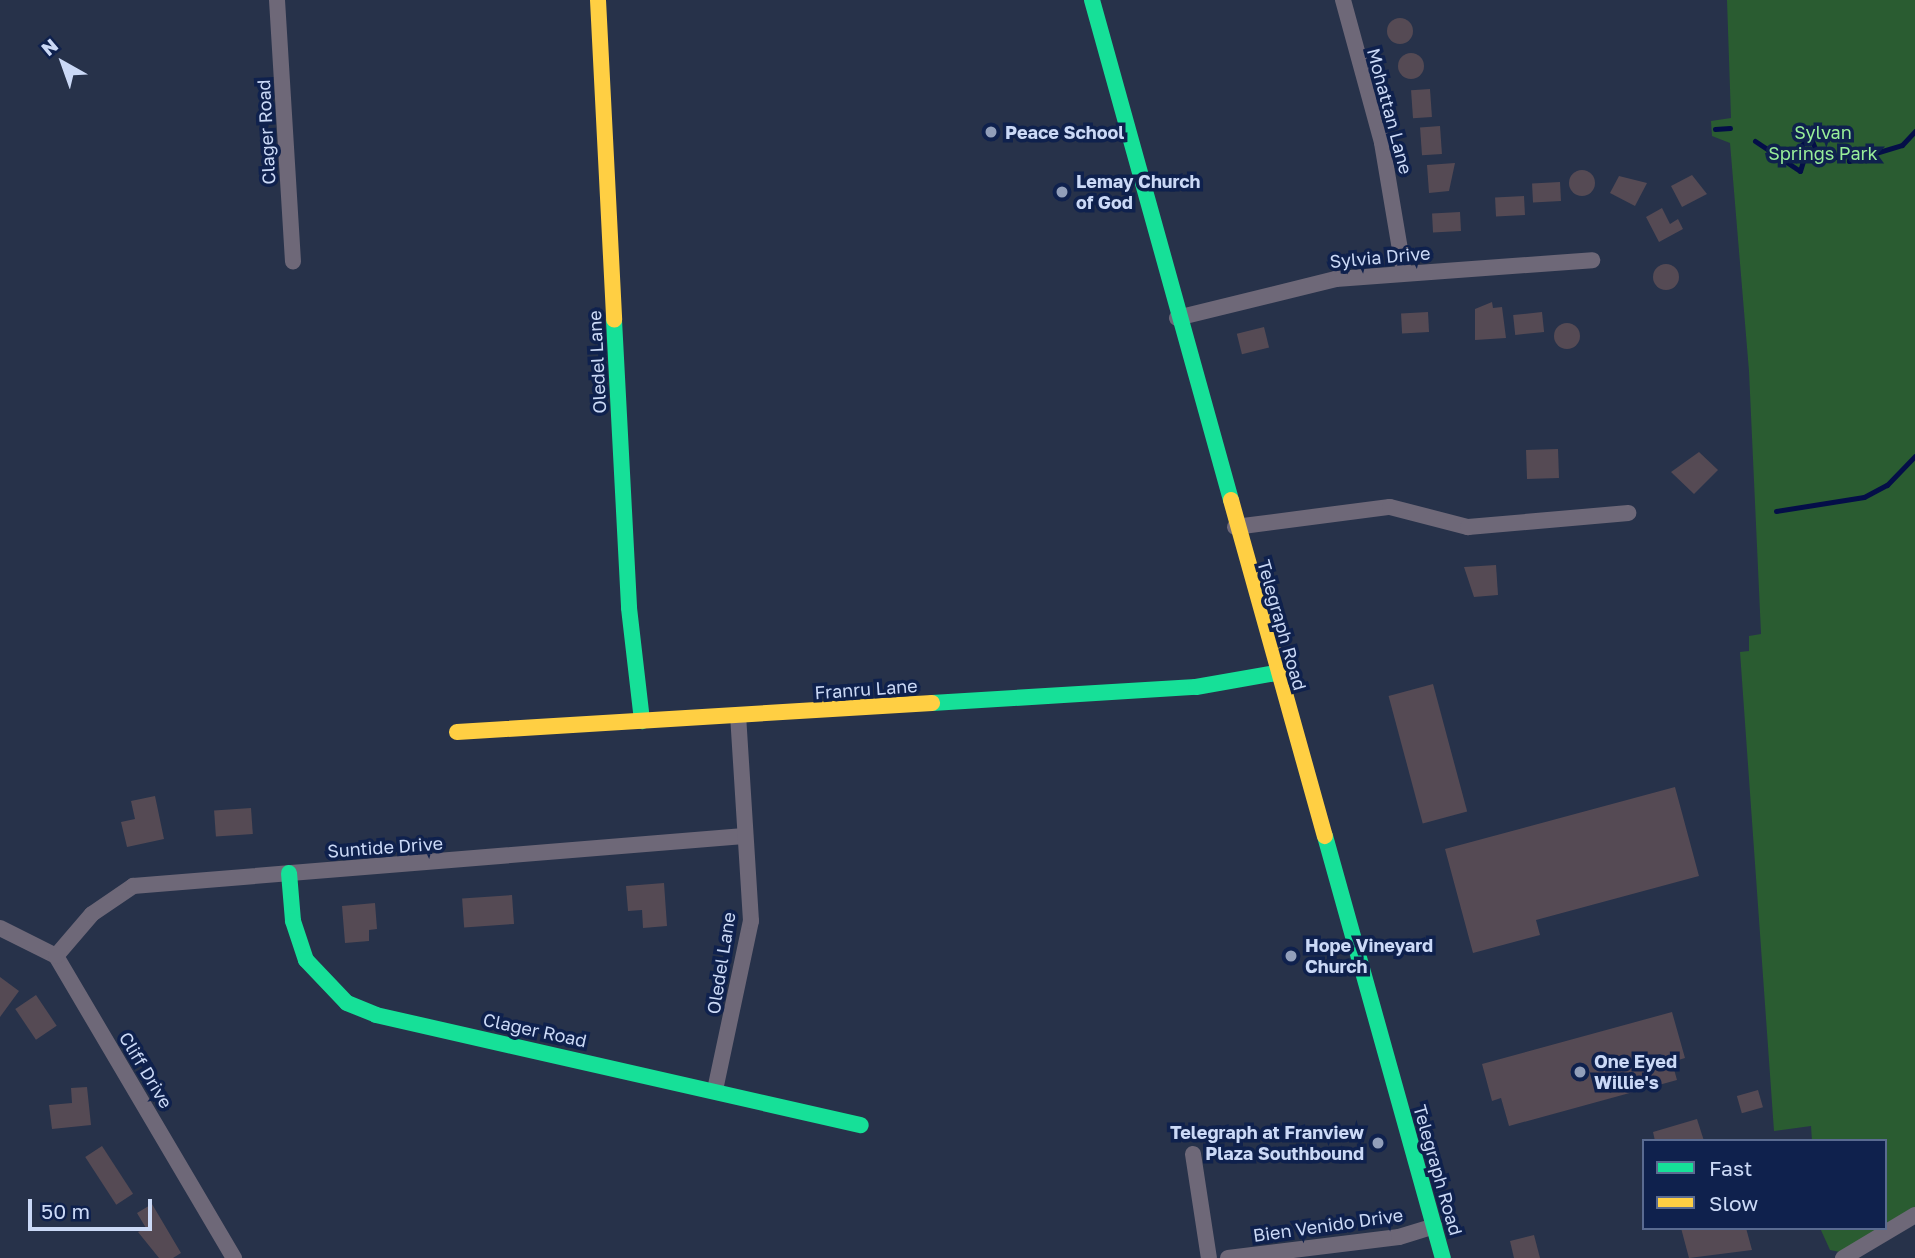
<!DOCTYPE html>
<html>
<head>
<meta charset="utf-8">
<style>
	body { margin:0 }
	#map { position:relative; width:1915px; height:1258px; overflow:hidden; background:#27324a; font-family:"Golos Text",sans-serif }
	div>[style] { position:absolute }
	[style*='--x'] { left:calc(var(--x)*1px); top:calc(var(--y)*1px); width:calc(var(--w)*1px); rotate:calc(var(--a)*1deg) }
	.green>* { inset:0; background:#2a5c31 }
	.stream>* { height:5px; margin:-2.5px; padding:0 2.5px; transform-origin:2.5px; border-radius:2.5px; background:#040e48 }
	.building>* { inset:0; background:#554a54; transform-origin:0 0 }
	.round { border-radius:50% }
	.street>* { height:16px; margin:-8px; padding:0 8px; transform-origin:8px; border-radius:8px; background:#6e6878 }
	.fast>* { height:16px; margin:-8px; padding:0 8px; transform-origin:8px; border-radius:8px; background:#16e098 }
	.slow>* { height:16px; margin:-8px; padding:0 8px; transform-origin:8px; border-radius:8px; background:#ffcf43 }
	.dots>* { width:19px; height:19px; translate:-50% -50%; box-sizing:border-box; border:4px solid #0f214d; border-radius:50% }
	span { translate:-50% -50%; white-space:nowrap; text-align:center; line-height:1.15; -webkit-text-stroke:7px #0f214d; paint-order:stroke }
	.street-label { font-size:18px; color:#cbd9f6 }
	.poi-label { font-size:18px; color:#cbd9f6; font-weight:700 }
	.left { translate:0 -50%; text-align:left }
	.right { translate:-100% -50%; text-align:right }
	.park-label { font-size:18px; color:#98ee99 }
	.legend { position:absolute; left:1642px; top:1139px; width:245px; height:91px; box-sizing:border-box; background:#0f214d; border:2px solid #5a6b91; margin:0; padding:9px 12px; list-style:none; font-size:21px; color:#cbd9f6 }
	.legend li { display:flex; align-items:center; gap:14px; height:35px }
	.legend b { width:35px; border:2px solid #5a6b91 }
	.north { position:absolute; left:28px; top:28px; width:70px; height:70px; -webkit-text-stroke:5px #0f214d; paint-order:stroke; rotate:320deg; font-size:19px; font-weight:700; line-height:28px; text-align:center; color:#cbd9f6 }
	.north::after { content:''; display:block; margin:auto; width:24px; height:32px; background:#cbd9f6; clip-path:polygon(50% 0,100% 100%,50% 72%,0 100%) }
	.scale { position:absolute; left:28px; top:1199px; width:124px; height:32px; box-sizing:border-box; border:4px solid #cbd9f6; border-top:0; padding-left:9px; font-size:21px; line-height:24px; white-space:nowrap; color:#cbd9f6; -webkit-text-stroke:5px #0f214d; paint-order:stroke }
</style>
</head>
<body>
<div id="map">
	<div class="green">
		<div style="clip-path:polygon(1727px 0,1915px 0,1915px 1208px,1885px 1225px,1885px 1141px,1812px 1141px,1811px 1126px,1774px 1131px,1740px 652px,1749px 651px,1749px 636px,1761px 634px,1749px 371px,1730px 143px,1712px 136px,1711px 121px,1731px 118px)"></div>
		<div style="clip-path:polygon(1820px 1228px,1879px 1228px,1840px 1252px,1830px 1250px)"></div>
	</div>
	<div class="stream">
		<div style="--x:1715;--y:129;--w:15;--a:-4"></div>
		<div style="--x:1755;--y:141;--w:54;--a:33.7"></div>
		<div style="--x:1800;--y:171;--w:17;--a:-73"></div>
		<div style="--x:1805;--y:155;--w:9;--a:-148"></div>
		<div style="--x:1797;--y:150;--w:19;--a:-47"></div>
		<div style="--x:1810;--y:136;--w:16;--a:68"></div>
		<div style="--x:1816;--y:151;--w:25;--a:16"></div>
		<div style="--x:1840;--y:158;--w:13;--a:-29"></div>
		<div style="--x:1851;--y:152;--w:9;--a:103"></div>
		<div style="--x:1849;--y:161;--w:55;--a:-16.8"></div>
		<div style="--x:1902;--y:145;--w:19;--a:-47"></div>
		<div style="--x:1776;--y:511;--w:89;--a:-9"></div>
		<div style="--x:1864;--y:497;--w:26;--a:-28"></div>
		<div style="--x:1887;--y:485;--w:40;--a:-46"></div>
	</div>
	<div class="building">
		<div class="round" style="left:1387px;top:18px;width:26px;height:26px"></div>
		<div class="round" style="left:1398px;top:53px;width:26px;height:26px"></div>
		<div style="left:1430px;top:89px;width:28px;height:19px;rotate:86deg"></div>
		<div style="left:1440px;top:126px;width:28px;height:20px;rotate:86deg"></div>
		<div style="clip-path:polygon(1455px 163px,1449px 191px,1429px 193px,1427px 165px)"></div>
		<div class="round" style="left:1569px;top:170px;width:26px;height:26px"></div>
		<div style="clip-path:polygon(1692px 175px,1707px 194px,1682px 207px,1671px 186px)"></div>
		<div style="clip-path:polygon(1619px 176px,1647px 183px,1635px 206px,1610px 193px)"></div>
		<div style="left:1560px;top:182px;width:19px;height:28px;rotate:87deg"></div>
		<div style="left:1524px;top:196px;width:19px;height:29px;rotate:87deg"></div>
		<div style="clip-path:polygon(1662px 208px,1670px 224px,1678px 219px,1683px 229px,1659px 242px,1646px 217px)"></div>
		<div style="left:1460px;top:212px;width:19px;height:28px;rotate:87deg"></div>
		<div class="round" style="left:1653px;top:264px;width:26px;height:26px"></div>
		<div style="clip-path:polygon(1492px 302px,1493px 308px,1502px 307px,1506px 338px,1475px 340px,1475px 309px)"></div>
		<div style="left:1428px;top:312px;width:20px;height:27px;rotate:87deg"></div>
		<div style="left:1542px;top:312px;width:20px;height:29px;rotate:84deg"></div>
		<div class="round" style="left:1554px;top:323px;width:26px;height:26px"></div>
		<div style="left:1264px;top:327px;width:21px;height:28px;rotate:76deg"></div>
		<div style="left:1558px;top:449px;width:29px;height:32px;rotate:88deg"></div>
		<div style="clip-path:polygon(1699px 452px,1718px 470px,1694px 494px,1671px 472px)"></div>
		<div style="clip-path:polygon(1496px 565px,1498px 595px,1474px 597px,1464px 567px)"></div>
		<div style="left:1433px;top:684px;width:132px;height:46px;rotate:75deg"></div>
		<div style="clip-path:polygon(1675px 787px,1699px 876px,1536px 920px,1540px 935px,1473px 953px,1445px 849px)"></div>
		<div style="clip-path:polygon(155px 796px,164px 839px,127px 847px,121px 822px,135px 819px,131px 801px)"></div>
		<div style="left:251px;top:808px;width:26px;height:37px;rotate:86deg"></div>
		<div style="clip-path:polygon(664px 883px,667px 926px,643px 928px,642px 910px,628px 911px,626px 886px)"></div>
		<div style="left:512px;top:895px;width:29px;height:50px;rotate:86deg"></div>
		<div style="clip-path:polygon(375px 903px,377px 929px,369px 930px,369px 941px,345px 943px,342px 906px)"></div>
		<div style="clip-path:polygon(0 977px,19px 991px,0 1017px)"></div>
		<div style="left:36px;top:995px;width:37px;height:25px;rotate:56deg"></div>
		<div style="clip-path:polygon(1672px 1012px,1685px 1058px,1672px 1062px,1677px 1080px,1509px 1126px,1501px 1098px,1492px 1101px,1482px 1064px)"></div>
		<div style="clip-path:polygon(87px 1087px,91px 1125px,52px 1129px,49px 1105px,72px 1103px,71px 1088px)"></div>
		<div style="left:1758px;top:1090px;width:18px;height:22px;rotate:74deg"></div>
		<div style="clip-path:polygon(1697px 1119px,1704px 1141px,1655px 1141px,1653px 1132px)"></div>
		<div style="left:102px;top:1146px;width:57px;height:20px;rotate:57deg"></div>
		<div style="clip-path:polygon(152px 1204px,181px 1253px,173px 1258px,159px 1258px,138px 1232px,146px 1228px,137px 1213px)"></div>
		<div style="clip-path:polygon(1681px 1228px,1746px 1228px,1752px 1250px,1689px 1258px)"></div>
		<div style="clip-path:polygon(1534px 1235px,1540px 1258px,1514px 1258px,1510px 1241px)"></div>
	</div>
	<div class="street">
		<div style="--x:277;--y:0;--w:262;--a:86.5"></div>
		<div style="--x:1343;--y:0;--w:148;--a:74.7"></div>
		<div style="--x:1382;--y:143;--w:132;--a:80.4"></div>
		<div style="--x:1177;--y:318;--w:164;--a:-13.8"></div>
		<div style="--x:1336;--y:279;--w:257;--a:-4.2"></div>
		<div style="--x:1235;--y:527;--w:156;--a:-7.4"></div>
		<div style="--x:1390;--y:507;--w:81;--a:14.4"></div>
		<div style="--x:1468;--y:527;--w:161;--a:-5"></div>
		<div style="--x:0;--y:928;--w:63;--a:26.6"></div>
		<div style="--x:56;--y:956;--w:351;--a:59.5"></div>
		<div style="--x:56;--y:956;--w:55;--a:-49.4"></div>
		<div style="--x:92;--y:914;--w:50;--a:-34.3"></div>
		<div style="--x:133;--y:886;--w:613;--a:-4.68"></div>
		<div style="--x:715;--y:1090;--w:173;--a:-78"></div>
		<div style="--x:751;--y:921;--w:206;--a:-93.6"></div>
		<div style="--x:1193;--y:1154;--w:105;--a:81.3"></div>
		<div style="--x:1228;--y:1258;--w:172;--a:-7"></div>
		<div style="--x:1399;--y:1237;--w:37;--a:-17"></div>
		<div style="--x:1843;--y:1258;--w:84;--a:-30.8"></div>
	</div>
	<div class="fast">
		<div style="--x:1092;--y:0;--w:519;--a:74.46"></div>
		<div style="--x:614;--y:320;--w:288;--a:87"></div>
		<div style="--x:629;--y:608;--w:114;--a:83.4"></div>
		<div style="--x:932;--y:703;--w:264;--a:-3.5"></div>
		<div style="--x:1196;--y:687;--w:81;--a:-9.9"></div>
		<div style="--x:1325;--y:836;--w:438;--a:74.4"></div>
		<div style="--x:289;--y:873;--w:48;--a:85.2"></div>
		<div style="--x:293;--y:921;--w:41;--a:71.6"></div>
		<div style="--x:306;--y:960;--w:59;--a:46.4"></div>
		<div style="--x:347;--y:1003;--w:31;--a:22"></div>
		<div style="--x:376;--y:1015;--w:497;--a:12.8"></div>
	</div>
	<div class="slow">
		<div style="--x:598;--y:0;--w:320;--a:87.1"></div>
		<div style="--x:1231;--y:500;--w:349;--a:74.4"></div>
		<div style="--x:457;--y:732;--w:476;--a:-3.5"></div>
	</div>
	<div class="dots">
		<div style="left:991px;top:132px;background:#929fba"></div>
		<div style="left:1062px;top:192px;background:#929fba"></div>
		<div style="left:1291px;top:956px;background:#929fba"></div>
		<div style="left:1580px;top:1072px;background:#929fba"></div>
		<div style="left:1378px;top:1143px;background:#929fba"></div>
	</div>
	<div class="street-label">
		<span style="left:1390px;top:111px;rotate:75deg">Mohattan Lane</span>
		<span style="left:266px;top:132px;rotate:-93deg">Clager Road</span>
		<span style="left:1380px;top:257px;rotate:-5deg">Sylvia Drive</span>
		<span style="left:597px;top:362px;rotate:-93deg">Oledel Lane</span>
		<span style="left:1282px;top:625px;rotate:74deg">Telegraph Road</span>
		<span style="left:866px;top:689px;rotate:-4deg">Franru Lane</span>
		<span style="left:385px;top:847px;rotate:-4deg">Suntide Drive</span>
		<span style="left:721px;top:963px;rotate:-81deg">Oledel Lane</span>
		<span style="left:535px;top:1030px;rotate:12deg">Clager Road</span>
		<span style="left:146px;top:1070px;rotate:59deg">Cliff Drive</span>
		<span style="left:1438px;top:1170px;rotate:74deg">Telegraph Road</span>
		<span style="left:1328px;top:1225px;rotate:-8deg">Bien Venido Drive</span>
	</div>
	<div class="poi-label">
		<span class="left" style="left:1005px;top:132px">Peace School</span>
		<span class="left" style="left:1076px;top:192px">Lemay Church<br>of God</span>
		<span class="left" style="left:1305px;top:956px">Hope Vineyard<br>Church</span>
		<span class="left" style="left:1594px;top:1072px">One Eyed<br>Willie's</span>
		<span class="right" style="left:1364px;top:1143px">Telegraph at Franview<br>Plaza Southbound</span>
	</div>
	<div class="park-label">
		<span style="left:1823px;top:143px">Sylvan<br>Springs Park</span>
	</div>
	<ul class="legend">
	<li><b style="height:9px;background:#16e098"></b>Fast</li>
	<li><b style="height:9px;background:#ffcf43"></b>Slow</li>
	</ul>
	<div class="north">N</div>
	<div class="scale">50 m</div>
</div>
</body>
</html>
